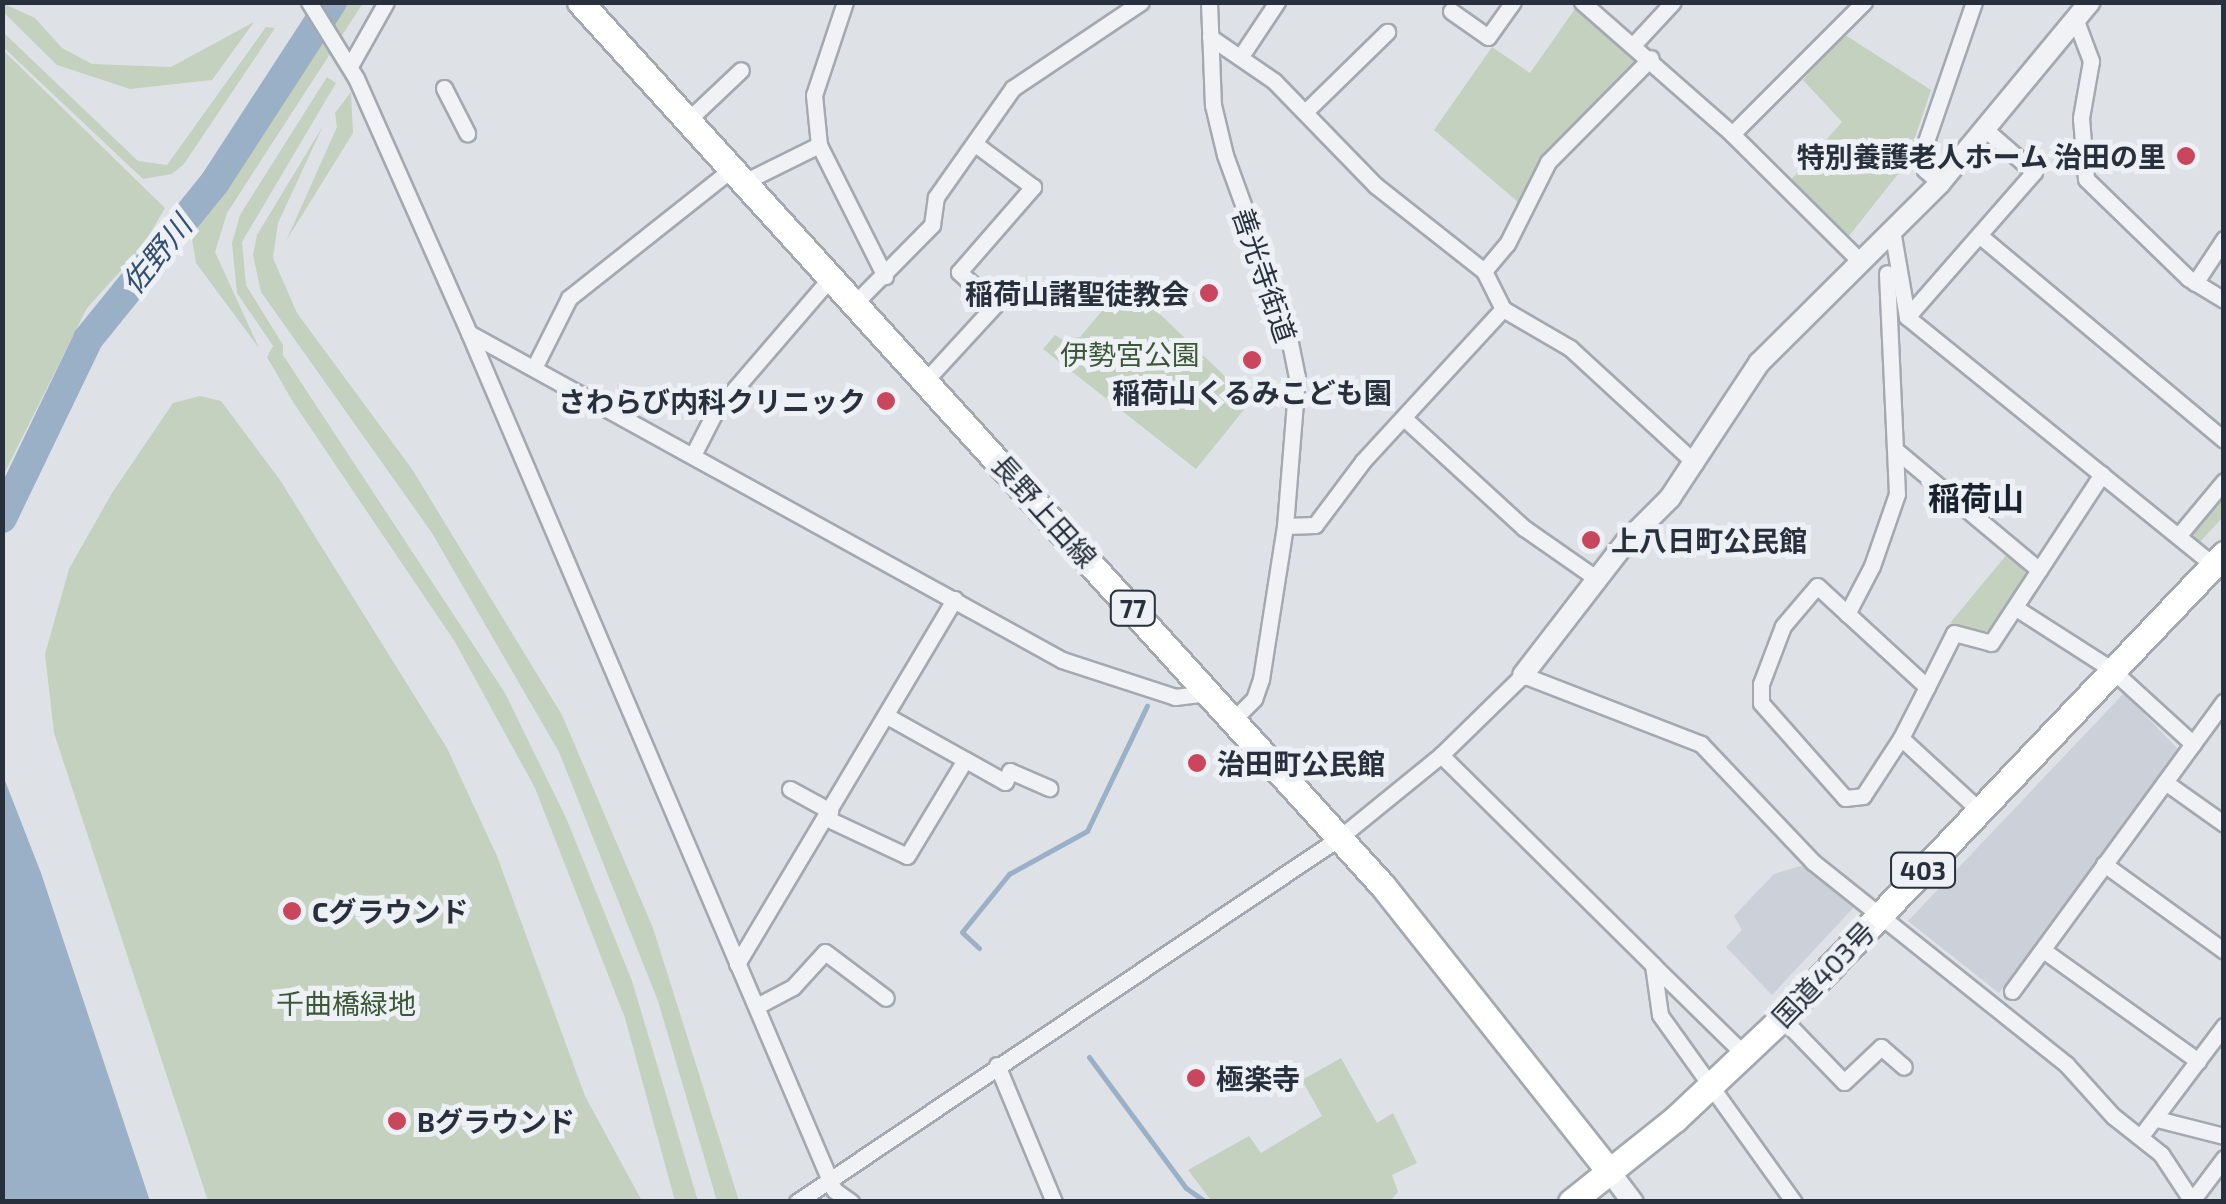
<!DOCTYPE html>
<html>
<head>
<meta charset="utf-8">
<style>
	body { margin:0 }
	#map { position:relative; width:2226px; height:1204px; overflow:hidden; background:#dee2e7; font-family:"Exo 2","Noto Sans JP",sans-serif }
	div>[style] { position:absolute }
	[style*='--x'] { left:calc(var(--x)*1px); top:calc(var(--y)*1px); width:calc(var(--w)*1px); rotate:calc(var(--a)*1deg) }
	.built>* { inset:0; background:#ccd1d9 }
	.green>* { inset:0; background:#c4d1bf }
	.water>* { inset:0; background:#9ab0c6 }
	.stream>* { height:5px; margin:-2.5px; padding:0 2.5px; transform-origin:2.5px; border-radius:2.5px; background:#9ab0c6 }
	.river>* { height:30px; margin:-15px; padding:0 15px; transform-origin:15px; border-radius:15px; background:#9ab0c6 }
	.roads { filter:drop-shadow(2px 0 #a4a9b1) drop-shadow(-2px 0 #a4a9b1) drop-shadow(0 2px #a4a9b1) drop-shadow(0 -2px #a4a9b1) }
	.minor>* { height:15px; margin:-7.5px; padding:0 7.5px; transform-origin:7.5px; border-radius:7.5px; background:#f0f2f5 }
	.tertiary>* { height:20px; margin:-10px; padding:0 10px; transform-origin:10px; border-radius:10px; background:#f0f2f5 }
	.primary>* { height:25px; margin:-12.5px; padding:0 12.5px; transform-origin:12.5px; border-radius:12.5px; background:#fff }
	.trunk>* { height:25px; margin:-12.5px; padding:0 12.5px; transform-origin:12.5px; border-radius:12.5px; background:#fff }
	.dots>* { width:28px; height:28px; translate:-50% -50%; box-sizing:border-box; border:5px solid #edf0f5; border-radius:50% }
	span { translate:-50% -50%; white-space:nowrap; text-align:center; line-height:1.15; -webkit-text-stroke:10px #edf0f5; paint-order:stroke }
	.shield-label span { padding:2px 8px; background:#edf0f5; border:2px solid; border-radius:8px; -webkit-text-stroke-width:0 }
	.shield-label { font-size:25px; color:#28303d; font-weight:700 }
	.poi-label { font-size:28px; color:#28303d; font-weight:700 }
	.right { translate:-100% -50%; text-align:right }
	.left { translate:0 -50%; text-align:left }
	.street-label { font-size:28px; color:#28303d }
	.park-label { font-size:28px; color:#3d5836 }
	.water-label { font-size:30px; color:#344f6f; font-style:italic }
	.quarter-label { font-size:32px; color:#1a212e; font-weight:700 }
	.frame { position:absolute; inset:0; border:5px solid #28303d; pointer-events:none }
</style>
</head>
<body>
<div id="map">
	<div class="built">
		<div style="clip-path:polygon(2124px 693px,2178px 749px,1999px 993px,1908px 921px)"></div>
		<div style="clip-path:polygon(1807px 864px,1856px 905px,1772px 995px,1726px 947px,1742px 930px,1734px 916px,1774px 874px)"></div>
	</div>
	<div class="green">
		<div style="clip-path:polygon(2px 3px,35px 18px,62px 48px,92px 64px,171px 67px,254px 22px,212px 80px,130px 89px,57px 65px,3px 12px)"></div>
		<div style="clip-path:polygon(326px 3px,363px 3px,227px 213px,215px 252px,259px 348px,196px 263px,185px 198px)"></div>
		<div style="clip-path:polygon(1577px 6px,1637px 62px,1544px 155px,1519px 203px,1434px 130px,1492px 47px,1530px 73px)"></div>
		<div style="clip-path:polygon(266px 27px,275px 28px,184px 164px,172px 174px,143px 179px,3px 47px,3px 32px,138px 161px,167px 165px)"></div>
		<div style="clip-path:polygon(1842px 33px,1931px 90px,1906px 164px,1849px 236px,1789px 182px,1842px 122px,1803px 80px)"></div>
		<div style="clip-path:polygon(3px 50px,165px 208px,142px 247px,87px 308px,3px 476px)"></div>
		<div style="clip-path:polygon(327px 77px,336px 83px,242px 242px,246px 285px,283px 345px,283px 355px,505px 693px,567px 820px,632px 981px,698px 1201px,675px 1201px,625px 1018px,535px 788px,455px 642px,293px 402px,267px 357px,273px 346px,237px 293px,232px 243px,240px 215px)"></div>
		<div style="clip-path:polygon(351px 92px,353px 133px,286px 241px,337px 127px,335px 113px)"></div>
		<div style="clip-path:polygon(323px 126px,278px 223px,273px 258px,297px 313px,412px 469px,562px 715px,653px 928px,739px 1201px,717px 1201px,658px 1001px,559px 752px,432px 533px,261px 292px,253px 255px,257px 235px)"></div>
		<div style="clip-path:polygon(1142px 297px,1251px 401px,1196px 469px,1043px 349px,1055px 335px,1064px 341px,1080px 337px,1107px 305px)"></div>
		<div style="clip-path:polygon(200px 396px,221px 401px,280px 480px,447px 748px,497px 856px,585px 1096px,642px 1201px,208px 1201px,54px 733px,45px 654px,69px 569px,112px 493px,173px 403px)"></div>
		<div style="clip-path:polygon(2223px 492px,2223px 517px,2199px 543px,2190px 531px)"></div>
		<div style="clip-path:polygon(2008px 553px,2027px 574px,1989px 630px,1979px 634px,1950px 623px)"></div>
		<div style="clip-path:polygon(1341px 1058px,1377px 1123px,1393px 1113px,1417px 1163px,1392px 1175px,1398px 1192px,1390px 1201px,1210px 1199px,1188px 1170px,1249px 1136px,1261px 1153px,1322px 1116px,1302px 1080px)"></div>
	</div>
	<div class="water">
		<div style="clip-path:polygon(2px 773px,41px 873px,150px 1201px,3px 1201px)"></div>
	</div>
	<div class="stream">
		<div style="--x:979;--y:948;--w:23;--a:-137"></div>
		<div style="--x:962;--y:932;--w:75;--a:-51"></div>
		<div style="--x:1009;--y:874;--w:89;--a:-28.9"></div>
		<div style="--x:1087;--y:831;--w:139;--a:-64.4"></div>
		<div style="--x:1089;--y:1057;--w:163;--a:53.5"></div>
		<div style="--x:1186;--y:1188;--w:24;--a:35"></div>
	</div>
	<div class="river">
		<div style="--x:2;--y:518;--w:199;--a:-64.3"></div>
		<div style="--x:88;--y:339;--w:202;--a:-51"></div>
		<div style="--x:215;--y:182;--w:215;--a:-57"></div>
	</div>
	<div class="roads">
		<div class="minor">
			<div style="--x:309;--y:2;--w:89;--a:58.3"></div>
			<div style="--x:356;--y:78;--w:279;--a:66.1"></div>
			<div style="--x:469;--y:333;--w:677;--a:28.87"></div>
			<div style="--x:1062;--y:660;--w:119;--a:18.1"></div>
			<div style="--x:1175;--y:697;--w:35;--a:-7"></div>
			<div style="--x:845;--y:2;--w:98;--a:108.4"></div>
			<div style="--x:814;--y:95;--w:50;--a:84.3"></div>
			<div style="--x:819;--y:145;--w:147;--a:63.3"></div>
			<div style="--x:1209;--y:2;--w:103;--a:87.8"></div>
			<div style="--x:1213;--y:105;--w:51;--a:76.5"></div>
			<div style="--x:1225;--y:155;--w:179;--a:70"></div>
			<div style="--x:1286;--y:323;--w:55;--a:78.5"></div>
			<div style="--x:1297;--y:377;--w:149;--a:94.6"></div>
			<div style="--x:1285;--y:526;--w:155;--a:98.9"></div>
			<div style="--x:1261;--y:679;--w:21;--a:109"></div>
			<div style="--x:1254;--y:699;--w:28;--a:135"></div>
			<div style="--x:1582;--y:2;--w:200;--a:41.3"></div>
			<div style="--x:1732;--y:134;--w:179;--a:44.8"></div>
			<div style="--x:1451;--y:11;--w:45;--a:35.1"></div>
			<div style="--x:1488;--y:37;--w:43;--a:-54.5"></div>
			<div style="--x:2076;--y:21;--w:43;--a:69.4"></div>
			<div style="--x:2091;--y:61;--w:58;--a:100"></div>
			<div style="--x:2081;--y:118;--w:61;--a:85.3"></div>
			<div style="--x:2086;--y:179;--w:142;--a:44.1"></div>
			<div style="--x:2188;--y:278;--w:42;--a:31.4"></div>
			<div style="--x:1210;--y:37;--w:78;--a:34.5"></div>
			<div style="--x:1274;--y:81;--w:145;--a:45.8"></div>
			<div style="--x:1375;--y:185;--w:139;--a:38.3"></div>
			<div style="--x:1484;--y:271;--w:42;--a:63.4"></div>
			<div style="--x:1503;--y:309;--w:78;--a:30.2"></div>
			<div style="--x:1570;--y:348;--w:170;--a:42.6"></div>
			<div style="--x:1634;--y:44;--w:57;--a:-47.1"></div>
			<div style="--x:1241;--y:56;--w:65;--a:-56.3"></div>
			<div style="--x:350;--y:66;--w:73;--a:-60.6"></div>
			<div style="--x:444;--y:88;--w:51;--a:62.9"></div>
			<div style="--x:1305;--y:112;--w:115;--a:-44.3"></div>
			<div style="--x:687;--y:121;--w:74;--a:-43.4"></div>
			<div style="--x:1732;--y:134;--w:187;--a:-45"></div>
			<div style="--x:744;--y:182;--w:84;--a:-26.3"></div>
			<div style="--x:1940;--y:183;--w:20;--a:-139"></div>
			<div style="--x:1925;--y:170;--w:17;--a:-100"></div>
			<div style="--x:1922;--y:153;--w:160;--a:-71"></div>
			<div style="--x:1892;--y:230;--w:88;--a:80.2"></div>
			<div style="--x:1907;--y:317;--w:394;--a:39"></div>
			<div style="--x:1979;--y:235;--w:319;--a:39.9"></div>
			<div style="--x:1484;--y:271;--w:35;--a:-50"></div>
			<div style="--x:1507;--y:244;--w:92;--a:-63.4"></div>
			<div style="--x:1548;--y:162;--w:146;--a:-45.3"></div>
			<div style="--x:2195;--y:283;--w:53;--a:-56.6"></div>
			<div style="--x:855;--y:303;--w:110;--a:-45.4"></div>
			<div style="--x:932;--y:225;--w:28;--a:-82"></div>
			<div style="--x:936;--y:197;--w:133;--a:-54.8"></div>
			<div style="--x:1013;--y:88;--w:154;--a:-33.9"></div>
			<div style="--x:1907;--y:317;--w:193;--a:-48.8"></div>
			<div style="--x:2034;--y:172;--w:64;--a:-138.8"></div>
			<div style="--x:469;--y:333;--w:931;--a:66.93"></div>
			<div style="--x:834;--y:1190;--w:21;--a:35"></div>
			<div style="--x:534;--y:368;--w:78;--a:-63.4"></div>
			<div style="--x:569;--y:298;--w:208;--a:-38.4"></div>
			<div style="--x:926;--y:380;--w:102;--a:-47.4"></div>
			<div style="--x:995;--y:305;--w:49;--a:-137.5"></div>
			<div style="--x:959;--y:272;--w:113;--a:-49"></div>
			<div style="--x:1033;--y:187;--w:72;--a:-143.4"></div>
			<div style="--x:1404;--y:418;--w:163;--a:42.5"></div>
			<div style="--x:1524;--y:528;--w:89;--a:34.9"></div>
			<div style="--x:1898;--y:452;--w:184;--a:39.9"></div>
			<div style="--x:693;--y:455;--w:48;--a:-62.9"></div>
			<div style="--x:715;--y:412;--w:178;--a:-49.3"></div>
			<div style="--x:1285;--y:526;--w:30;--a:-2"></div>
			<div style="--x:1315;--y:525;--w:80;--a:-53.1"></div>
			<div style="--x:1363;--y:461;--w:207;--a:-47.4"></div>
			<div style="--x:2179;--y:535;--w:70;--a:-50.2"></div>
			<div style="--x:2016;--y:608;--w:113;--a:32.7"></div>
			<div style="--x:2111;--y:669;--w:111;--a:42.4"></div>
			<div style="--x:1847;--y:614;--w:54;--a:-62.5"></div>
			<div style="--x:1872;--y:566;--w:76;--a:-70.9"></div>
			<div style="--x:1897;--y:494;--w:221;--a:-92.6"></div>
			<div style="--x:1927;--y:687;--w:149;--a:-137.4"></div>
			<div style="--x:1817;--y:586;--w:52;--a:130.4"></div>
			<div style="--x:1783;--y:626;--w:62;--a:110.8"></div>
			<div style="--x:1761;--y:684;--w:19;--a:90"></div>
			<div style="--x:1761;--y:703;--w:127;--a:48.5"></div>
			<div style="--x:1845;--y:798;--w:18;--a:-6"></div>
			<div style="--x:1863;--y:796;--w:69;--a:-56.8"></div>
			<div style="--x:1901;--y:738;--w:57;--a:-63"></div>
			<div style="--x:1927;--y:687;--w:60;--a:-63.4"></div>
			<div style="--x:1954;--y:633;--w:38;--a:15"></div>
			<div style="--x:1991;--y:643;--w:202;--a:-56.7"></div>
			<div style="--x:887;--y:716;--w:135;--a:29.2"></div>
			<div style="--x:1005;--y:782;--w:12;--a:-66"></div>
			<div style="--x:1010;--y:771;--w:43;--a:23.6"></div>
			<div style="--x:1901;--y:738;--w:106;--a:42.7"></div>
			<div style="--x:1441;--y:755;--w:298;--a:44.7"></div>
			<div style="--x:1653;--y:965;--w:50;--a:82"></div>
			<div style="--x:1660;--y:1015;--w:230;--a:54.4"></div>
			<div style="--x:2165;--y:782;--w:72;--a:35.4"></div>
			<div style="--x:790;--y:789;--w:46;--a:28.8"></div>
			<div style="--x:826;--y:818;--w:89;--a:25.1"></div>
			<div style="--x:907;--y:856;--w:112;--a:-58.9"></div>
			<div style="--x:2104;--y:864;--w:148;--a:35.9"></div>
			<div style="--x:2043;--y:950;--w:191;--a:35.6"></div>
			<div style="--x:737;--y:964;--w:425;--a:-59.2"></div>
			<div style="--x:1653;--y:965;--w:127;--a:44.4"></div>
			<div style="--x:2012;--y:991;--w:359;--a:-53.8"></div>
			<div style="--x:757;--y:1006;--w:41;--a:-27.8"></div>
			<div style="--x:793;--y:987;--w:47;--a:-47.6"></div>
			<div style="--x:825;--y:952;--w:76;--a:37"></div>
			<div style="--x:1782;--y:1018;--w:89;--a:45.9"></div>
			<div style="--x:1844;--y:1082;--w:51;--a:-43.4"></div>
			<div style="--x:1881;--y:1047;--w:30;--a:41"></div>
			<div style="--x:997;--y:1065;--w:148;--a:67.4"></div>
			<div style="--x:2157;--y:1119;--w:69;--a:14.2"></div>
			<div style="--x:2141;--y:1136;--w:138;--a:-53"></div>
			<div style="--x:797;--y:1202;--w:653;--a:-33.88"></div>
			<div style="--x:1339;--y:838;--w:132;--a:-39.1"></div>
			<div style="--x:1441;--y:755;--w:115;--a:-44.3"></div>
			<div style="--x:1523;--y:675;--w:191;--a:21.2"></div>
			<div style="--x:1701;--y:744;--w:163;--a:46.5"></div>
			<div style="--x:1813;--y:862;--w:324;--a:38.6"></div>
			<div style="--x:2066;--y:1064;--w:70;--a:47.9"></div>
			<div style="--x:2113;--y:1116;--w:61;--a:38.4"></div>
			<div style="--x:2161;--y:1154;--w:56;--a:56.6"></div>
			<div style="--x:2191;--y:1202;--w:55;--a:-53.1"></div>
		</div>
		<div class="tertiary">
			<div style="--x:1523;--y:675;--w:167;--a:-52.3"></div>
			<div style="--x:1625;--y:543;--w:64;--a:-45"></div>
			<div style="--x:1670;--y:498;--w:162;--a:-56.6"></div>
			<div style="--x:1759;--y:363;--w:255;--a:-44.8"></div>
			<div style="--x:1940;--y:183;--w:235;--a:-50.4"></div>
			<div style="--x:1610;--y:1172;--w:38;--a:53"></div>
		</div>
		<div class="primary">
			<div style="--x:580;--y:2;--w:1194;--a:47.75"></div>
			<div style="--x:1383;--y:886;--w:365;--a:51.6"></div>
		</div>
		<div class="trunk">
			<div style="--x:1571;--y:1202;--w:133;--a:-38.6"></div>
			<div style="--x:1675;--y:1119;--w:147;--a:-43.3"></div>
			<div style="--x:1782;--y:1018;--w:641;--a:-46.39"></div>
		</div>
	</div>
	<div class="dots">
		<div style="left:2186px;top:156px;background:#c9465c"></div>
		<div style="left:1209px;top:293px;background:#c9465c"></div>
		<div style="left:1252px;top:360px;background:#c9465c"></div>
		<div style="left:886px;top:401px;background:#c9465c"></div>
		<div style="left:1591px;top:540px;background:#c9465c"></div>
		<div style="left:1197px;top:763px;background:#c9465c"></div>
		<div style="left:292px;top:911px;background:#c9465c"></div>
		<div style="left:1196px;top:1078px;background:#c9465c"></div>
		<div style="left:397px;top:1121px;background:#c9465c"></div>
	</div>
	<div class="shield-label">
		<span style="left:1133px;top:608px">77</span>
		<span style="left:1923px;top:870px">403</span>
	</div>
	<div class="poi-label">
		<span class="right" style="left:2166px;top:156px">特別養護老人ホーム 治田の里</span>
		<span class="right" style="left:1189px;top:293px">稲荷山諸聖徒教会</span>
		<span style="left:1252px;top:392px">稲荷山くるみこども園</span>
		<span class="right" style="left:866px;top:401px">さわらび内科クリニック</span>
		<span class="left" style="left:1611px;top:540px">上八日町公民館</span>
		<span class="left" style="left:1217px;top:763px">治田町公民館</span>
		<span class="left" style="left:312px;top:911px">Cグラウンド</span>
		<span class="left" style="left:1216px;top:1078px">極楽寺</span>
		<span class="left" style="left:417px;top:1121px">Bグラウンド</span>
	</div>
	<div class="street-label">
		<span style="left:1265px;top:275px;rotate:71deg">善光寺街道</span>
		<span style="left:1045px;top:511px;rotate:48deg">長野上田線</span>
		<span style="left:1823px;top:974px;rotate:-46deg">国道403号</span>
	</div>
	<div class="park-label">
		<span style="left:1130px;top:354px">伊勢宮公園</span>
		<span style="left:346px;top:1003px">千曲橋緑地</span>
	</div>
	<div class="water-label">
		<span style="left:156px;top:254px;rotate:-51deg">佐野川</span>
	</div>
	<div class="quarter-label">
		<span style="left:1976px;top:497px">稲荷山</span>
	</div>
	<div class="frame"></div>
</div>
</body>
</html>
